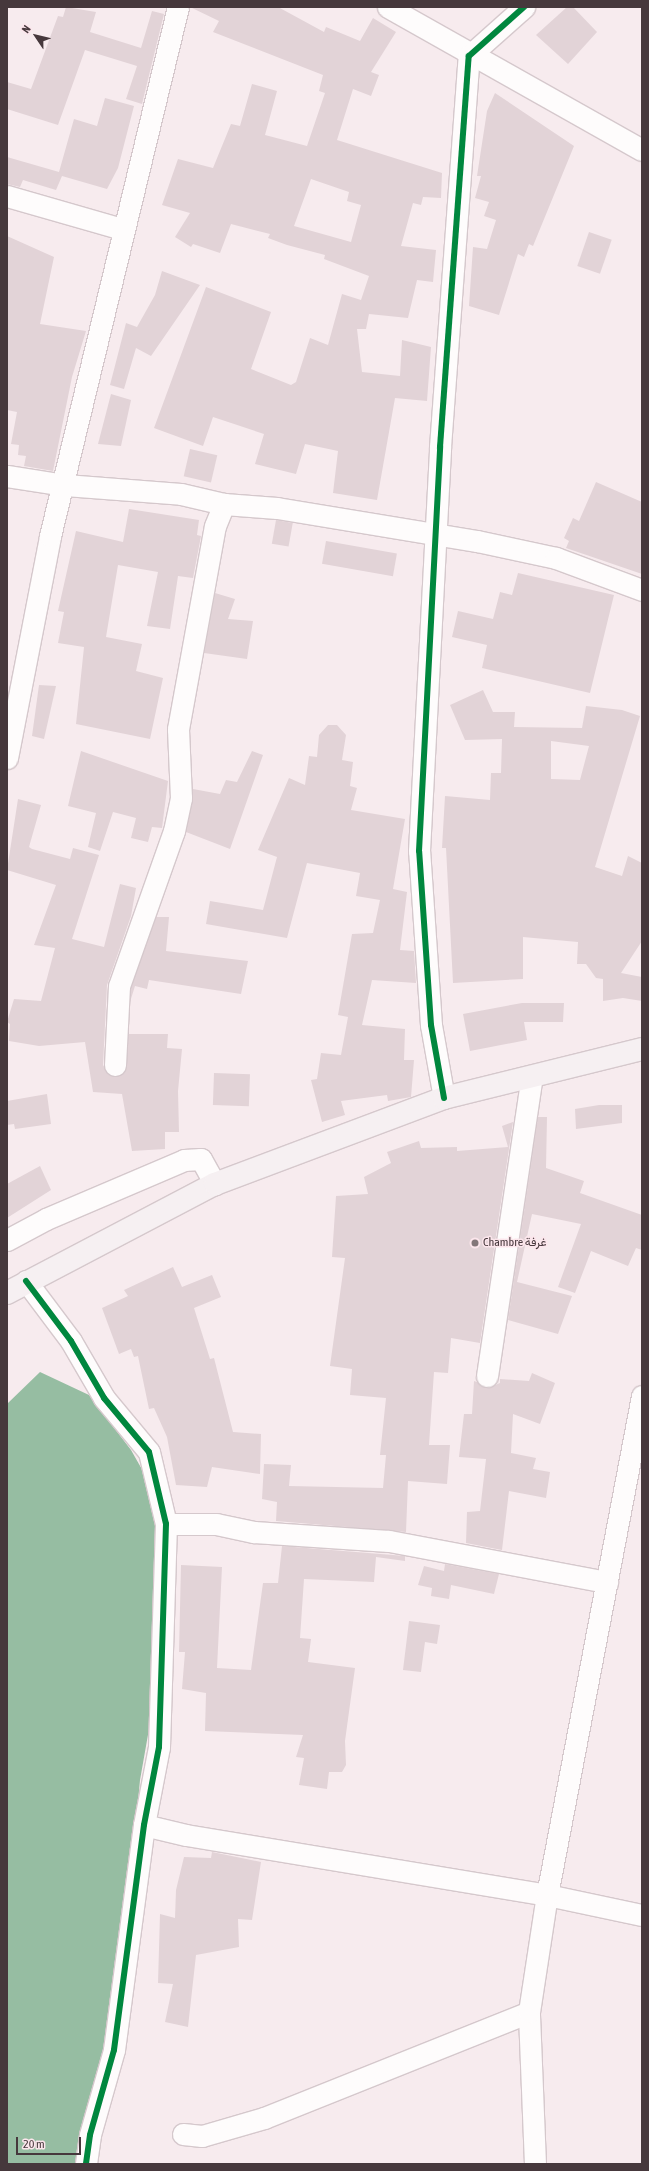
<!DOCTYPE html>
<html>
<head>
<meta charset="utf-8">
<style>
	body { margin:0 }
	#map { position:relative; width:649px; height:2171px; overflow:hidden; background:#f7ebee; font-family:"Asap Condensed",Vazirmatn,sans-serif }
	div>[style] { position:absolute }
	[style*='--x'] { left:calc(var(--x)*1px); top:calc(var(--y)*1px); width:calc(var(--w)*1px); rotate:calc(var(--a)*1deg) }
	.water>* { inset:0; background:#96bda2 }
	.building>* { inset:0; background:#e2d3d7; transform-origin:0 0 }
	.roads { filter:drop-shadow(1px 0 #d5c8cc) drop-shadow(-1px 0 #d5c8cc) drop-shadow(0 1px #d5c8cc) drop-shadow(0 -1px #d5c8cc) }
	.minor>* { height:21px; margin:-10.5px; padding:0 10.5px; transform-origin:10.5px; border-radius:10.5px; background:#fefcfc }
	.secondary>* { height:22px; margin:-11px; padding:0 11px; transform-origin:11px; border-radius:11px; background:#f6f0f2 }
	.cycleway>* { height:6px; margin:-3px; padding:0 3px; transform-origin:3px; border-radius:3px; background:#00873e }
	.dots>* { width:11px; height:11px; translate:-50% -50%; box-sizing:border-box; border:2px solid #fce6ec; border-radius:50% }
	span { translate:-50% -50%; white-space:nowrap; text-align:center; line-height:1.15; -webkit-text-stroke:3px #fce6ec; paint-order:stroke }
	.poi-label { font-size:12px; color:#46383c }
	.left { translate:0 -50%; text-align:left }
	.frame { position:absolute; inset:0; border:8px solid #46383c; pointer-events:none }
	.north { position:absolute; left:16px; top:16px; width:40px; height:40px; -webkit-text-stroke:3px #fce6ec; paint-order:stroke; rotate:305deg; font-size:11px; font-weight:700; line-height:16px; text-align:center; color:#46383c }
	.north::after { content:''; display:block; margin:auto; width:14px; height:18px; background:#46383c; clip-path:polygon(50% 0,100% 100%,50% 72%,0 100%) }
	.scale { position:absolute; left:16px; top:2137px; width:65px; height:18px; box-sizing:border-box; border:2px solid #46383c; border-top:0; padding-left:5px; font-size:12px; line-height:14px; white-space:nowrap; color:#46383c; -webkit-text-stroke:3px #fce6ec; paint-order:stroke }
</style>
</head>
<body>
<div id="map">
	<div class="water">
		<div style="clip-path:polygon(40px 1372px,89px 1395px,131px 1450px,157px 1496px,152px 1712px,140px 1780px,121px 1983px,80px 2164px,7px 2164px,7px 1404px)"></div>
	</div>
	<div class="building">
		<div style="clip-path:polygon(66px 7px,96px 12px,90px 32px,141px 48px,152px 11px,164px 14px,142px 104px,126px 99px,137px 66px,85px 50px,58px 125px,7px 109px,7px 82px,31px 89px,58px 16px,63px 17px)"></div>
		<div style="clip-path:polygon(evenodd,190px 7px,278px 7px,324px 32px,326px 27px,360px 41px,373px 18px,396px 32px,371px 72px,379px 75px,371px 96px,353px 89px,337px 140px,442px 173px,441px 198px,423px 197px,421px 205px,413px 203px,401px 246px,436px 250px,433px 282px,417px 280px,408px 318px,369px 314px,366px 329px,357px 329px,362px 372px,400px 376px,402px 340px,431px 347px,427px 401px,395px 398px,377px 500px,333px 493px,338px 451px,305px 444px,296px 474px,255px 464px,264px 434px,213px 417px,203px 446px,154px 428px,206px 287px,271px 312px,251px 369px,291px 385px,296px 382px,310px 338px,328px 345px,342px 294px,361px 300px,369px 276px,324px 259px,325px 255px,287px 245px,268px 238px,270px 234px,231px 224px,220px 253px,193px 244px,191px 247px,175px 237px,190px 213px,162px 205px,178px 159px,213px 168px,231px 124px,240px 126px,252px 84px,277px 91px,265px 135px,307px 146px,325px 93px,319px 91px,323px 75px,213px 32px,219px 21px,190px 7px,311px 179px,349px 192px,347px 201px,361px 205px,351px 242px,294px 226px,311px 179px)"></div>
		<div style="clip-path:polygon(567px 7px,573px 7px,597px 32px,568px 64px,536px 35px)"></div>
		<div style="clip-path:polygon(495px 93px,574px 146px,533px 246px,529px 244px,524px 257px,518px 254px,499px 315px,469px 306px,473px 247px,487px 249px,496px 220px,484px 216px,489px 202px,475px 198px,481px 176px,477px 176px,487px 111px)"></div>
		<div style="clip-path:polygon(105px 98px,134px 106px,118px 168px,107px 189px,62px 176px,56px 190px,23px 180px,20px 187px,7px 184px,7px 157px,59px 172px,74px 119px,97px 126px)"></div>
		<div style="left:589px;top:232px;width:24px;height:36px;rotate:19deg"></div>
		<div style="clip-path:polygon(7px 236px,54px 257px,40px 324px,86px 331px,72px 377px,53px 471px,24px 466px,26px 456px,18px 455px,19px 445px,11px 444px,17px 412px,7px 410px)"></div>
		<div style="clip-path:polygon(162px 271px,200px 285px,151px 356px,136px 348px,124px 389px,110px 385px,126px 323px,137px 327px,155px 295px)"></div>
		<div style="clip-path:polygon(111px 394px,131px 400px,121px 446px,98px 444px)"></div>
		<div style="left:190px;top:449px;width:28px;height:28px;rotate:13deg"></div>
		<div style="clip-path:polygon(596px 482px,642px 502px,642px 574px,566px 548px,569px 541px,564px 538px,573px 518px,579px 521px)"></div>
		<div style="clip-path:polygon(129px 509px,199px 520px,197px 535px,201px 536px,193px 578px,178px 576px,170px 629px,147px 626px,158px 572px,118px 565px,106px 637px,142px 644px,136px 671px,163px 678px,150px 739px,76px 724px,84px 647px,58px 643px,64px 612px,58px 611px,76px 531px,123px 542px)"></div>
		<div style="left:276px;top:520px;width:17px;height:24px;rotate:10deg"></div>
		<div style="left:326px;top:541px;width:72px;height:23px;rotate:10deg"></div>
		<div style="clip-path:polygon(518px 573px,614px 595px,590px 693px,482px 668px,487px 645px,452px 637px,458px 611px,493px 619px,500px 592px,512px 595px)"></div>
		<div style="clip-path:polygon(215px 593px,235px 599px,228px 619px,253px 621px,247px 659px,204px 653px)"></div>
		<div style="clip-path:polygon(39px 685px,56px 686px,44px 739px,32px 736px)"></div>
		<div style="clip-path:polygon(evenodd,483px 690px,493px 712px,515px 712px,514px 727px,582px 728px,586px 706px,622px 710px,640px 716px,595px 867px,622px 876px,628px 856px,642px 863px,642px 941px,621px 973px,642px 977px,642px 1001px,623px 998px,603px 1001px,603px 979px,596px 978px,586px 964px,577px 964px,578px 942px,523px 937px,523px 979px,453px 983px,446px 848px,442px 848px,445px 796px,490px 800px,491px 773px,501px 773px,502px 739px,465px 740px,450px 705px,483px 690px,551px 741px,589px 746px,580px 780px,551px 779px,551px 741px)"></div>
		<div style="clip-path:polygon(328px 725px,337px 725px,346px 735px,342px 760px,353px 762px,350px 786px,357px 788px,351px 810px,405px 819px,393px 889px,407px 892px,400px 950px,414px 951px,416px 983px,372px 980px,362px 1025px,405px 1029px,404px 1060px,414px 1060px,411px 1097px,388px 1101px,387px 1095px,341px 1101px,345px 1115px,322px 1122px,311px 1080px,317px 1079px,321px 1053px,341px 1055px,348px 1017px,338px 1015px,352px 934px,373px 933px,380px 900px,356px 896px,360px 873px,307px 863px,287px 938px,206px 924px,210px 901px,263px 910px,277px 857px,258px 850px,289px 778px,305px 785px,309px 756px,317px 757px,319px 735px)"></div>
		<div style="clip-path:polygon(81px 751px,168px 781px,162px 828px,152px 827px,148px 842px,131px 838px,136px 818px,113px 812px,100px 851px,88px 847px,96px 813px,68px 806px)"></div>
		<div style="clip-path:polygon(252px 751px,263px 755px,230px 849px,186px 832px,193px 789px,220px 794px,226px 780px,237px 782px)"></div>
		<div style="clip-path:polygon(18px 799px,41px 805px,29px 847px,32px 849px,70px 859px,73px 848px,99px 855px,72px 939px,104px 947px,120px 884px,136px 888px,131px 916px,107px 985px,103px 1065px,109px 1075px,115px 1077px,125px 1072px,129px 1034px,168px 1034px,167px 1048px,182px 1049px,178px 1091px,179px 1132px,165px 1132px,165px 1149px,132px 1151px,122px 1094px,93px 1092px,85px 1042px,39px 1046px,9px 1041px,10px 1024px,7px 1022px,14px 999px,41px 1001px,55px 948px,34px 945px,56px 885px,7px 870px)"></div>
		<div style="clip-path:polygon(156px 917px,169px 917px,166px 951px,248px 961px,241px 994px,149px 980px,147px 989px,135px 986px,130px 1002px,131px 988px)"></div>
		<div style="clip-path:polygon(522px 1003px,564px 1003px,563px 1022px,524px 1022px,527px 1040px,470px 1051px,463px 1014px)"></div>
		<div style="left:214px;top:1073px;width:36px;height:32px;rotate:2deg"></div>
		<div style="clip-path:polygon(47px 1094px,51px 1124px,15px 1129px,14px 1124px,7px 1125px,7px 1101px)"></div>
		<div style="clip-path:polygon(599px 1105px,622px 1105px,622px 1123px,576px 1129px,575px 1109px)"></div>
		<div style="clip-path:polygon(538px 1117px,547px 1117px,546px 1168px,584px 1181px,580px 1193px,642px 1215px,642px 1250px,636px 1248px,628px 1266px,591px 1251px,575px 1293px,558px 1287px,581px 1224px,532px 1214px,517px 1282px,572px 1296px,558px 1334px,508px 1320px)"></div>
		<div style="clip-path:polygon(513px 1122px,480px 1343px,451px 1338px,448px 1373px,434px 1372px,429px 1445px,450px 1445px,447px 1484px,408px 1481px,406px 1532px,276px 1521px,277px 1502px,262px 1499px,264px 1464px,291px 1465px,289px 1486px,383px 1488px,386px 1455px,380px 1455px,386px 1398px,350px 1395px,352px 1369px,330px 1366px,345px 1258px,332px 1257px,336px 1196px,368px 1194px,364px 1177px,391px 1163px,387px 1152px,419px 1141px,421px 1148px,457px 1147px,457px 1151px,508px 1147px,502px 1126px)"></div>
		<div style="clip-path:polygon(40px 1166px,51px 1190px,7px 1218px,7px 1184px)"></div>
		<div style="clip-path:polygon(173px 1267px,182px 1287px,212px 1275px,221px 1297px,194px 1308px,210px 1359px,214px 1358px,233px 1432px,261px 1434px,260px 1474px,212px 1467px,207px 1487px,176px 1485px,167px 1437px,154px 1408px,149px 1409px,138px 1356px,134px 1357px,131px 1349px,119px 1354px,102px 1308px,128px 1296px,124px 1290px)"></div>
		<div style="clip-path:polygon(532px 1373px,555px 1383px,540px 1424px,513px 1414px,511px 1453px,536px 1458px,533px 1469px,550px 1472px,546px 1498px,509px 1491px,502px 1550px,466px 1543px,467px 1512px,480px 1511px,486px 1459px,459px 1457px,464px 1414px,472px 1414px,474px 1381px,491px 1387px,500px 1383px,500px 1379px,529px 1381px)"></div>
		<div style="clip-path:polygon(282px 1546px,405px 1556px,405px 1561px,376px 1557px,374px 1582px,304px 1579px,300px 1638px,311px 1639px,308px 1662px,355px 1668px,345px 1741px,346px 1765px,342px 1772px,329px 1772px,327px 1789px,299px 1785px,304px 1758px,296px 1757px,303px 1735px,205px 1731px,206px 1693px,182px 1689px,185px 1652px,179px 1652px,181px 1565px,222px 1567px,217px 1668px,251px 1670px,263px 1583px,278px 1583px)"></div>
		<div style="clip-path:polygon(445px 1564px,499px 1574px,494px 1594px,451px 1585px,449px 1599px,431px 1596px,432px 1588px,418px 1585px,424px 1566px,444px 1571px)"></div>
		<div style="clip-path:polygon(409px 1621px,440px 1625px,437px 1644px,425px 1642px,421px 1672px,403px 1670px)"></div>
		<div style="clip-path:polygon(212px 1852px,261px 1862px,252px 1920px,238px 1919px,239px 1947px,196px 1955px,188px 2027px,165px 2022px,173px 1984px,158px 1983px,160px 1914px,175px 1918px,176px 1890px,184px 1857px,211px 1858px)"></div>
	</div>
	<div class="roads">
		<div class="minor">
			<div style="--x:388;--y:7;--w:291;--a:29.4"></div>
			<div style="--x:7;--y:196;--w:120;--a:16"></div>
			<div style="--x:7;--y:476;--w:59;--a:8.8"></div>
			<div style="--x:65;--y:485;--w:116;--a:4.4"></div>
			<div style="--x:181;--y:494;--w:44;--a:13.1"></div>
			<div style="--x:224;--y:504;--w:53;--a:4.3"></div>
			<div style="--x:277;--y:508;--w:203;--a:9.4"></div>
			<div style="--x:477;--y:541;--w:81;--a:12.1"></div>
			<div style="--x:556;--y:558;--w:92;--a:20.4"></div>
			<div style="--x:7;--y:758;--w:226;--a:-79"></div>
			<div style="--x:50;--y:536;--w:544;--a:-76.4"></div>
			<div style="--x:115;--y:1065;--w:79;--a:-87.1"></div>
			<div style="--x:119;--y:986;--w:164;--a:-70.5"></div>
			<div style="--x:174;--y:831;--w:34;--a:-78"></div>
			<div style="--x:181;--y:798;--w:69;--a:-92.5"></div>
			<div style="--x:178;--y:729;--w:206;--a:-79.7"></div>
			<div style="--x:215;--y:526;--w:24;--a:-68"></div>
			<div style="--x:444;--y:1098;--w:74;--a:-100.1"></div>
			<div style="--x:431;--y:1025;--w:174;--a:-93.9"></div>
			<div style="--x:419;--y:851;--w:405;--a:-87"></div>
			<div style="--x:440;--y:447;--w:392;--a:-85.8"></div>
			<div style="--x:469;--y:56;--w:74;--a:-41.7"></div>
			<div style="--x:7;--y:1240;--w:44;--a:-28.3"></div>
			<div style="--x:46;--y:1219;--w:150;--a:-23.1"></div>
			<div style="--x:184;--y:1160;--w:17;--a:-3"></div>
			<div style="--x:201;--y:1159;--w:29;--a:61"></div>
			<div style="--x:26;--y:1281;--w:75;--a:53.1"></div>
			<div style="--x:71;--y:1341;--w:66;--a:59.9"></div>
			<div style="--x:104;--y:1398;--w:70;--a:50.2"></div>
			<div style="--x:149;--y:1452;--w:74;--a:76.7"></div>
			<div style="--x:166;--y:1524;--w:223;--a:91.8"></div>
			<div style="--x:159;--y:1747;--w:79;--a:100.9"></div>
			<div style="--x:144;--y:1825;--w:227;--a:97.6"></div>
			<div style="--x:114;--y:2050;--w:88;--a:105.8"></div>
			<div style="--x:90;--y:2135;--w:29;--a:98"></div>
			<div style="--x:487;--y:1376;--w:303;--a:-81.5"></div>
			<div style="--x:166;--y:1524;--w:50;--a:0"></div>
			<div style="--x:216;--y:1524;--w:39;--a:12"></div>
			<div style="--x:254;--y:1532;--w:135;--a:3.8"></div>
			<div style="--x:389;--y:1541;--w:222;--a:10.7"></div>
			<div style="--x:144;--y:1825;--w:43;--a:13.4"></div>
			<div style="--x:186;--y:1835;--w:366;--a:9.4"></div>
			<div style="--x:547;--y:1895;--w:97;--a:11.9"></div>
			<div style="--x:183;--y:2134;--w:19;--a:6"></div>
			<div style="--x:202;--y:2136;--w:65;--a:-16.2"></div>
			<div style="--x:264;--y:2118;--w:285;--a:-21.8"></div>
			<div style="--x:535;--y:2164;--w:152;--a:-92.3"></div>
			<div style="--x:529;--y:2012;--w:118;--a:-81.3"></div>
			<div style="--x:547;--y:1895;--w:508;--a:-79.22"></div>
		</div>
		<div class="secondary">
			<div style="--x:7;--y:1293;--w:235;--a:-27.7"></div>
			<div style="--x:215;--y:1184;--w:245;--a:-20.6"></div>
			<div style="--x:444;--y:1098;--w:204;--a:-13.9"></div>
		</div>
	</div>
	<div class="cycleway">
		<div style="--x:444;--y:1098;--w:74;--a:-100.1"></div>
		<div style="--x:431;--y:1025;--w:174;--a:-93.9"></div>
		<div style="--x:419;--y:851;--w:405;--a:-87"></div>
		<div style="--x:440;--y:447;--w:392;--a:-85.8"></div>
		<div style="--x:469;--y:56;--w:74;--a:-41.7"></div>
		<div style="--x:26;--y:1281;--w:75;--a:53.1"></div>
		<div style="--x:71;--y:1341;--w:66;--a:59.9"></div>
		<div style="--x:104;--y:1398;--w:70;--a:50.2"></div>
		<div style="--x:149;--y:1452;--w:74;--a:76.7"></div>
		<div style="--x:166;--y:1524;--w:223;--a:91.8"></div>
		<div style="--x:159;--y:1747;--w:79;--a:100.9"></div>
		<div style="--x:144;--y:1825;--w:227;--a:97.6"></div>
		<div style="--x:114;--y:2050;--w:88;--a:105.8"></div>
		<div style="--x:90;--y:2135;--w:29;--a:98"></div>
	</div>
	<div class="dots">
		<div style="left:475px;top:1243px;background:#84777a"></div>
	</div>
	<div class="poi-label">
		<span class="left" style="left:483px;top:1243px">Chambre غرفة</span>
	</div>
	<div class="frame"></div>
	<div class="north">N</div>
	<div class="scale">20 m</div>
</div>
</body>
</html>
